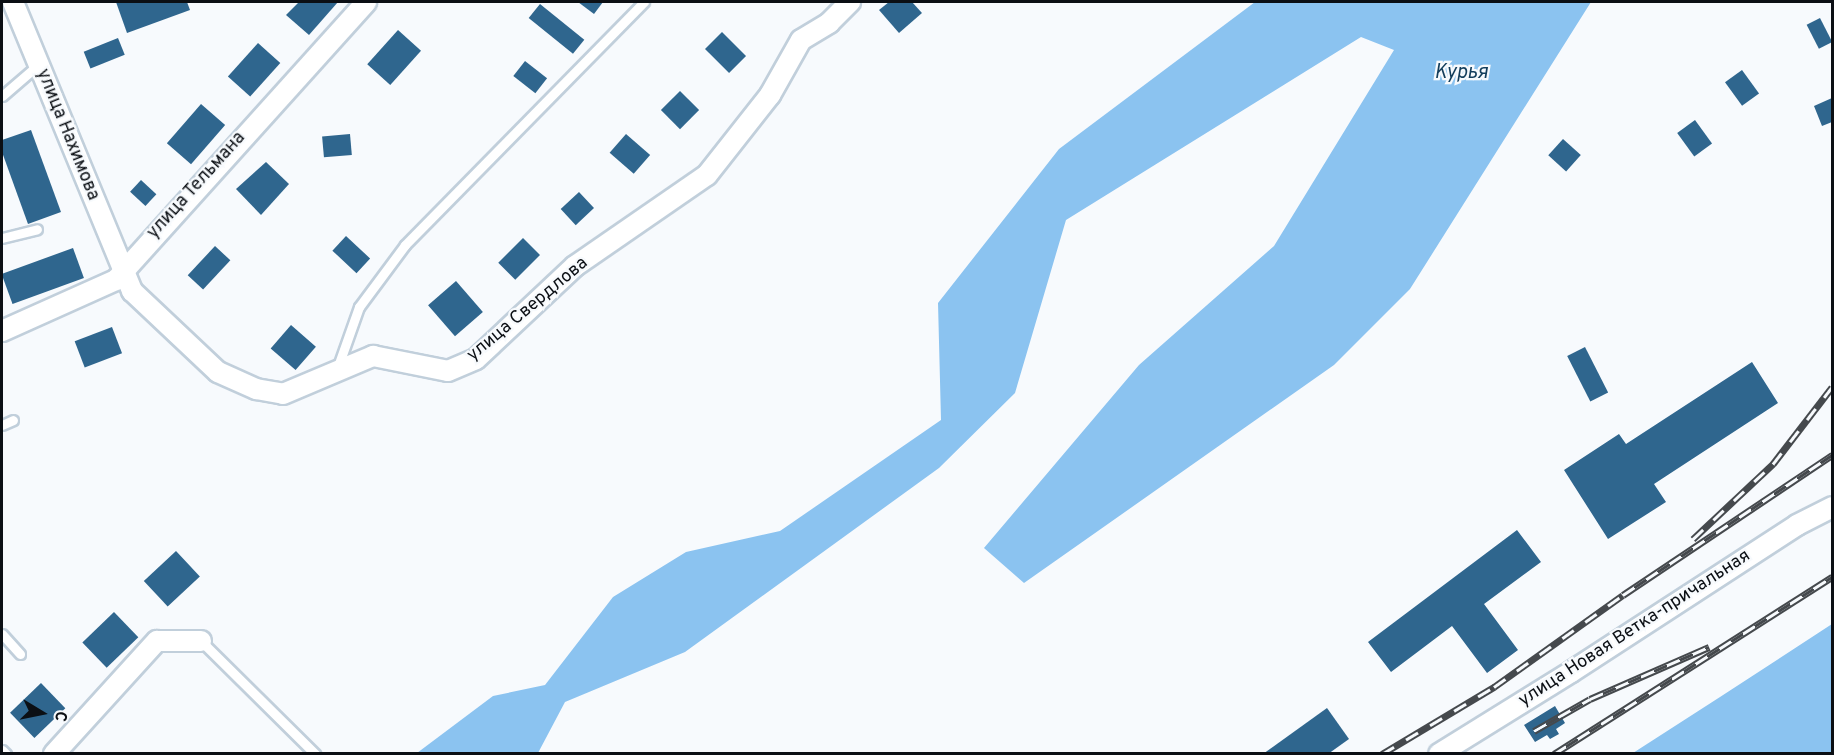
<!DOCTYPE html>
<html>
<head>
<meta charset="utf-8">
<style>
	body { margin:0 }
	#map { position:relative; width:1834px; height:755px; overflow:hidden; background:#f7fafd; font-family:Overpass,sans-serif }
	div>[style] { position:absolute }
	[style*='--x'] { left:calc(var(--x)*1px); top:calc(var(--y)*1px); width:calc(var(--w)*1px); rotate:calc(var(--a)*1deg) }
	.water>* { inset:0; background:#8bc3f0 }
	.building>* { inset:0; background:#2f668e; transform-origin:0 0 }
	.roads { filter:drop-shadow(2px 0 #c1cfdb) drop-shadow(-2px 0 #c1cfdb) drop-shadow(0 2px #c1cfdb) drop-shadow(0 -2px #c1cfdb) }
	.lane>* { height:9px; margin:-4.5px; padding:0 4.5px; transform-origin:4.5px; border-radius:4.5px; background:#fff }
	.street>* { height:20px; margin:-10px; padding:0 10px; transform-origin:10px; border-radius:10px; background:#fff }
	.rail>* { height:7px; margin-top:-3.5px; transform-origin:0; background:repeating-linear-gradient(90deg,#f7fafd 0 14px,#45494d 0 28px); box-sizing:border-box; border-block:2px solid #45494d }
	span { translate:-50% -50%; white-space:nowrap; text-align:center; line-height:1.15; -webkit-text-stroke:4.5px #f7fafd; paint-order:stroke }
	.street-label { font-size:18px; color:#0b0f14 }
	.water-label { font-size:20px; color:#133e5c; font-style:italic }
	.frame { position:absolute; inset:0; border:3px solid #0b0f14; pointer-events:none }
	.north { position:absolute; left:12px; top:683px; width:60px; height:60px; -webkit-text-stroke:4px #f7fafd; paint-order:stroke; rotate:100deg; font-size:16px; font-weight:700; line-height:24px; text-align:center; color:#0b0f14 }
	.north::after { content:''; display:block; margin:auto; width:21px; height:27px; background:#0b0f14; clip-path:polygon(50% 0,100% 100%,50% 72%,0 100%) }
</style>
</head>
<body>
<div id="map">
	<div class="water">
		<div style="clip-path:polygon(1255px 2px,1591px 2px,1410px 289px,1334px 365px,1024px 583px,984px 548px,1139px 365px,1274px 246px,1394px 50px,1361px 37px,1066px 220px,1015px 393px,939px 468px,685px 652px,565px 702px,538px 753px,417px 753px,493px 696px,545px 685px,613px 597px,686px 552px,780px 531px,941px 420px,938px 303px,1059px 149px)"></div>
		<div style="clip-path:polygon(1832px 624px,1832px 753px,1633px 753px,1720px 697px)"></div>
	</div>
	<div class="building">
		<div style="clip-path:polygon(116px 2px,187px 2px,190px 10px,127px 33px)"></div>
		<div style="clip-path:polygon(299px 2px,338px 2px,309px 35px,286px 15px)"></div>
		<div style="clip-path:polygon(578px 2px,603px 2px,594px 14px)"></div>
		<div style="clip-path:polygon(889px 2px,912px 2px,922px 13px,899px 33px,879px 10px)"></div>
		<div style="left:540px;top:4px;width:57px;height:18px;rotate:39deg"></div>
		<div style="left:1820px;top:18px;width:27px;height:15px;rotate:63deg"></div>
		<div style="left:398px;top:30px;width:31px;height:46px;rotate:42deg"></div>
		<div style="left:722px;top:32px;width:34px;height:24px;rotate:45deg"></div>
		<div style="left:118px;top:38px;width:18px;height:37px;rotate:68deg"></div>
		<div style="left:258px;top:43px;width:30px;height:45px;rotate:42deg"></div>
		<div style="left:525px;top:61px;width:28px;height:19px;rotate:38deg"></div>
		<div style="left:1742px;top:70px;width:29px;height:21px;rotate:54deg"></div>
		<div style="left:680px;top:91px;width:27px;height:27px;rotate:45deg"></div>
		<div style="clip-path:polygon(1832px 98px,1832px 122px,1822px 126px,1814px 106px)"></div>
		<div style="left:201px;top:104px;width:32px;height:52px;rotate:41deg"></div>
		<div style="left:1695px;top:120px;width:29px;height:22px;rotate:54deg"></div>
		<div style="clip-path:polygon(31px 130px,61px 212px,28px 224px,2px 152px,2px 140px)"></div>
		<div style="left:350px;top:134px;width:21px;height:28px;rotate:85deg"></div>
		<div style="left:626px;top:134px;width:32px;height:25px;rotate:41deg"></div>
		<div style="left:1563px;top:139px;width:24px;height:22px;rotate:42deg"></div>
		<div style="clip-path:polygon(266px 162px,289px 184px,261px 215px,236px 189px)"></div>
		<div style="left:141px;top:180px;width:21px;height:16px;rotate:43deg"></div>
		<div style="left:579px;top:192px;width:22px;height:25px;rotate:47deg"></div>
		<div style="left:346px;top:236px;width:33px;height:20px;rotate:43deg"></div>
		<div style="left:523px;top:238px;width:24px;height:35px;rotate:45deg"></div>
		<div style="left:215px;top:246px;width:21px;height:40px;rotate:43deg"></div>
		<div style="left:73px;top:248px;width:32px;height:76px;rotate:70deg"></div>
		<div style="left:456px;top:281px;width:41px;height:37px;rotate:49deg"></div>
		<div style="left:291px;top:325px;width:33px;height:31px;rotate:41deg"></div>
		<div style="left:112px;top:327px;width:28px;height:40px;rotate:69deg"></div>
		<div style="left:1585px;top:347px;width:51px;height:20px;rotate:63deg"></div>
		<div style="clip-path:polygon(1752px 362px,1778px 403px,1654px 484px,1666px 502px,1608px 539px,1564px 470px,1619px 434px,1626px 444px)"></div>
		<div style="clip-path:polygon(1517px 530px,1541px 562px,1484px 604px,1518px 650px,1487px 673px,1452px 626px,1391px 672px,1368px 642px)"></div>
		<div style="left:176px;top:551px;width:35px;height:44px;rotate:47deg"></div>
		<div style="left:114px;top:612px;width:35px;height:44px;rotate:46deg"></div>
		<div style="left:41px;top:683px;width:35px;height:43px;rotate:46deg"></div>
		<div style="clip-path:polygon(1555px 706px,1565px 723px,1556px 729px,1559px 734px,1550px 739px,1547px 735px,1535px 742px,1524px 725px)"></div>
		<div style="clip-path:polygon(1327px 708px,1349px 739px,1328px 754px,1263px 754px)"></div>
	</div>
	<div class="roads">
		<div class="lane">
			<div style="--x:2;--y:96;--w:48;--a:-40.7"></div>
			<div style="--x:2;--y:238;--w:36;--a:-14"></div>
			<div style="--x:337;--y:369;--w:66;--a:-70.5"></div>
			<div style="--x:359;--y:307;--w:77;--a:-53.4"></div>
			<div style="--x:405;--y:245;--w:341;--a:-45.5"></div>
			<div style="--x:2;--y:425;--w:12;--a:-24"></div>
			<div style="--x:2;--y:634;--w:27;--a:48"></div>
			<div style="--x:201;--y:641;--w:161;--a:44.7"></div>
			<div style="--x:2;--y:750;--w:6;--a:45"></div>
		</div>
		<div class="street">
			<div style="--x:13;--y:2;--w:313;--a:67.6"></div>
			<div style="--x:132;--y:291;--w:118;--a:43.3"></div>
			<div style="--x:218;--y:372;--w:42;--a:24.1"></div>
			<div style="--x:256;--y:389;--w:27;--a:10"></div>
			<div style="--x:283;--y:394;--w:98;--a:-22.9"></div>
			<div style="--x:373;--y:356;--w:76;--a:11.3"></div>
			<div style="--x:448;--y:371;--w:30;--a:-23"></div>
			<div style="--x:476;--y:359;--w:136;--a:-43.2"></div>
			<div style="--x:575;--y:266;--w:160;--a:-34.6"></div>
			<div style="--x:707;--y:175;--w:102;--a:-51.8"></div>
			<div style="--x:770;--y:95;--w:63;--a:-60.6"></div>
			<div style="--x:801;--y:40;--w:33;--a:-31"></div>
			<div style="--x:829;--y:23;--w:30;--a:-45"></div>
			<div style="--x:2;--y:331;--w:125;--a:-24.1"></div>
			<div style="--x:116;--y:280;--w:374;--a:-48"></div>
			<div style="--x:54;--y:754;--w:153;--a:-47.7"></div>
			<div style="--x:157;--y:641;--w:44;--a:0"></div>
			<div style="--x:1439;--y:754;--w:155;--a:-31.8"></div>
			<div style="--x:1571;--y:672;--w:270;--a:-33"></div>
			<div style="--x:1797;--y:525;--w:39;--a:-27"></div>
		</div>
	</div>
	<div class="rail">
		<div style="--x:1693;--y:539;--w:110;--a:-43.2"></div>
		<div style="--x:1773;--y:464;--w:97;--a:-52.5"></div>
		<div style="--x:1534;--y:731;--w:64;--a:-29.7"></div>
		<div style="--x:1590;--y:699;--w:130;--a:-23.6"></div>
		<div style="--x:1382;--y:754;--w:131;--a:-30.9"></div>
		<div style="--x:1494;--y:687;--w:158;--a:-35.5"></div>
		<div style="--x:1623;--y:595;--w:252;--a:-33.8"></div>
		<div style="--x:1554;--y:754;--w:330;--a:-32.5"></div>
	</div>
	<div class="street-label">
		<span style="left:67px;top:135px;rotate:68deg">улица Нахимова</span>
		<span style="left:197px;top:186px;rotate:-48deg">улица Тельмана</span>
		<span style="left:528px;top:310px;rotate:-40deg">улица Свердлова</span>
		<span style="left:1635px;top:629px;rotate:-33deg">улица Новая Ветка-причальная</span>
	</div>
	<div class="water-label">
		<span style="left:1461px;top:73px">Курья</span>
	</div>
	<div class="frame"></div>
	<div class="north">С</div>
</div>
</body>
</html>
